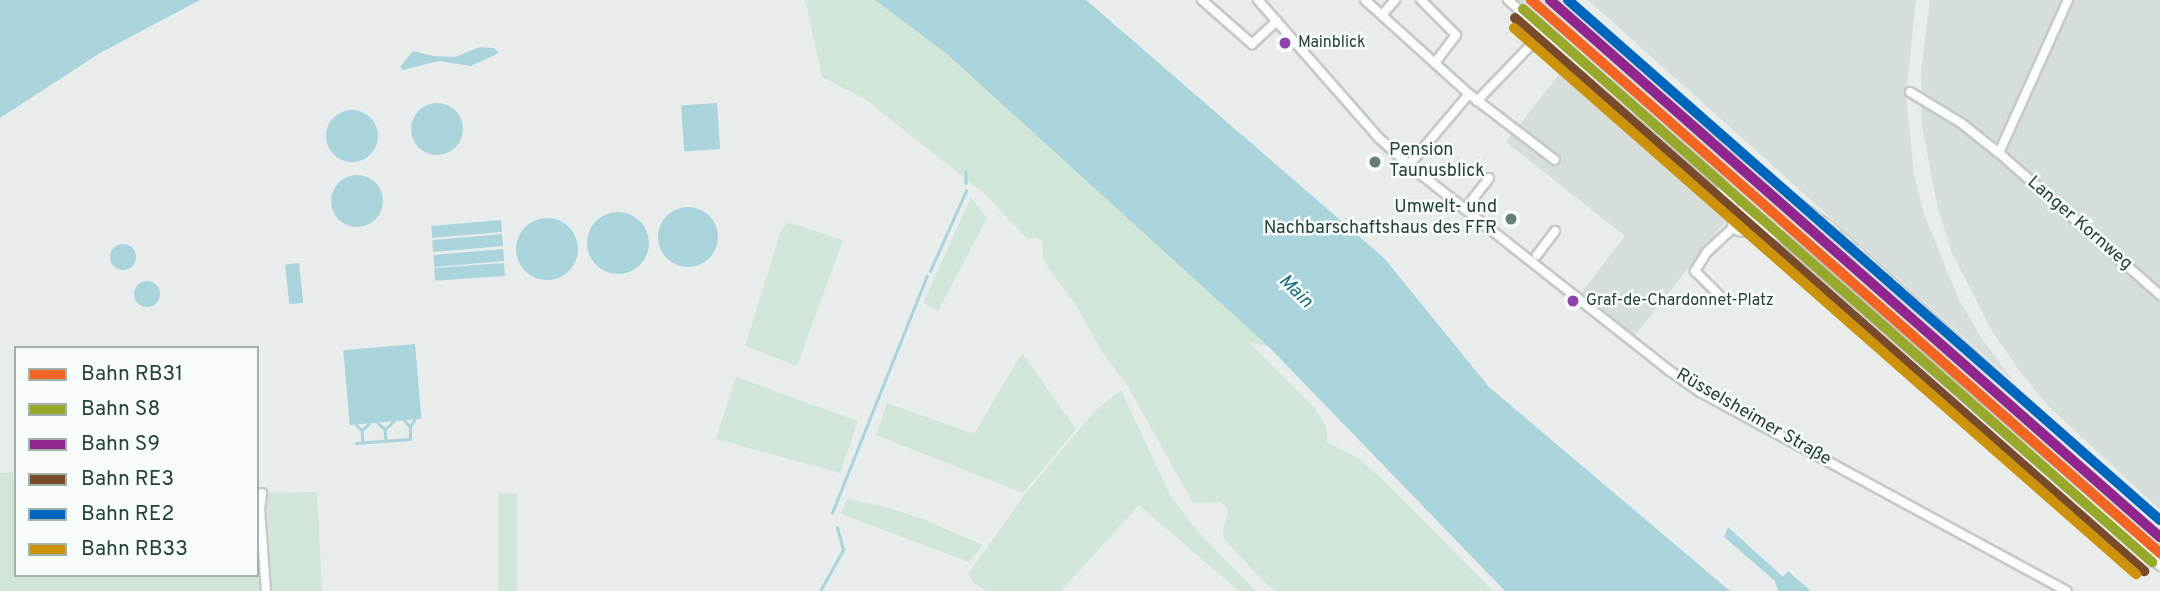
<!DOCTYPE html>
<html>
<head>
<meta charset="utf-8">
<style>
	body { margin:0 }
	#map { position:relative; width:2160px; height:591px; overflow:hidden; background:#e8edeb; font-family:Overpass,sans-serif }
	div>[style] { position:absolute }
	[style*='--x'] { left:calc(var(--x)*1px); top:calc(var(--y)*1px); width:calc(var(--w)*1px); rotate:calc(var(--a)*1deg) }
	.built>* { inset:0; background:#d6dedb }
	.green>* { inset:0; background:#d1e6d8; transform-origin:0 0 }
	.water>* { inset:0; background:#a9d4db; transform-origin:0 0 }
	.round { border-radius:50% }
	.stream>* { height:2.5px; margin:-1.25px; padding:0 1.25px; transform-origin:1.25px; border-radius:1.25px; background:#a9d4db }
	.roads { filter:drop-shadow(2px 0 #c5cac8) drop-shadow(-2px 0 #c5cac8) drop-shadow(0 2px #c5cac8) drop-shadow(0 -2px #c5cac8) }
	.minor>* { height:8px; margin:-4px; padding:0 4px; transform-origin:4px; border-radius:4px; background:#fcfcfc }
	.minor>.ring { margin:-4px; padding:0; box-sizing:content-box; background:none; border:8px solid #fcfcfc; border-radius:50% }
	.rail>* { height:5px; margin-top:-2.5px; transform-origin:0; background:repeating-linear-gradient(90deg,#f7fbf9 0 8px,#c9cdcc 0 16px); box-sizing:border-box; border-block:2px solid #c9cdcc }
	.rail-1>* { height:10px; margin:-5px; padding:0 5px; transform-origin:5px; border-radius:5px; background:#f26522 }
	.rail-2>* { height:10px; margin:-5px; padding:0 5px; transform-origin:5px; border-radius:5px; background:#98a82b }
	.rail-3>* { height:10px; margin:-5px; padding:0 5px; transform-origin:5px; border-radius:5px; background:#91268f }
	.rail-4>* { height:10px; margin:-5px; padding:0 5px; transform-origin:5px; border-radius:5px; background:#7a4b2a }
	.rail-5>* { height:10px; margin:-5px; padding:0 5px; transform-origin:5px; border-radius:5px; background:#0065bd }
	.rail-6>* { height:10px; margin:-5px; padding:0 5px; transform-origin:5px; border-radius:5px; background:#cd920c }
	.dots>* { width:19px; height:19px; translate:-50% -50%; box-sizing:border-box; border:4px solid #f7fbf9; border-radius:50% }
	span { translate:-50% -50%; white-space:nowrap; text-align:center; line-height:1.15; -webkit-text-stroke:5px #f7fbf9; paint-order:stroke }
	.bus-label { font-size:16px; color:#24423a }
	.left { translate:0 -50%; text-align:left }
	.poi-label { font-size:18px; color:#24423a }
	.right { translate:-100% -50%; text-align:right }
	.street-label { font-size:18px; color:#24423a }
	.water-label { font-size:19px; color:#1c6f80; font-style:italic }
	.legend { position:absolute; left:14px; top:346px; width:245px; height:231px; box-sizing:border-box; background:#f7fbf9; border:2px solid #a3b1ad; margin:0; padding:9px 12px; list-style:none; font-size:21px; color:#24423a }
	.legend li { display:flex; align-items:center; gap:14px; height:35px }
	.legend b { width:35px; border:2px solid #a3b1ad }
</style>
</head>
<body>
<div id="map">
	<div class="built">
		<div style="clip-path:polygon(1515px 0,1561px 0,1679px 105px,1692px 112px,2160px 530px,2160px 561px)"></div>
		<div style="clip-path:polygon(1588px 0,1916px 0,1906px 96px,1914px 174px,1924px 214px,1959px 300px,1982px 339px,2015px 383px)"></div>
		<div style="clip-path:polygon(1930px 0,2160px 0,2160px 510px,2047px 405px,2018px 369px,1992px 331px,1952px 253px,1938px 209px,1922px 127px,1921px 71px)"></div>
		<div style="clip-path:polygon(1567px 64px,1735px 209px,1635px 335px,1581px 293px,1625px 236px,1506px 142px)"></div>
	</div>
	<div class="green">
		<div style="clip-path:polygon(805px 0,875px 0,948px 55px,1269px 347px,1249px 342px,1314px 407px,1326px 426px,1327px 442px,1358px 458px,1381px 478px,1493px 591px,1276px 591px,1265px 583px,1224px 539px,1223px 530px,1229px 511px,1221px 502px,1193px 503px,1127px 385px,1102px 352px,1075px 304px,1048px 268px,1043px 258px,1042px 241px,1035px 237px,1027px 239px,986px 195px,865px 99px,822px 77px)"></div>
		<div style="clip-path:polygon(971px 197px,987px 218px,938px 311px,923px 303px)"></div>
		<div style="clip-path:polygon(787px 222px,843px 240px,797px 366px,745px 346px,780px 233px)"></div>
		<div style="clip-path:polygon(1022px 353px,1076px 429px,1023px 493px,876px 435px,887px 403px,974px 434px)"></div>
		<div style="clip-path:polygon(736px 377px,858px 421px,840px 473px,716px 439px)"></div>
		<div style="clip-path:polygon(1121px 390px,1170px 495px,1198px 532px,1256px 591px,1239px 591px,1139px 505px,1061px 591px,986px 591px,973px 582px,968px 574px,1026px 493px,1095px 411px)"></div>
		<div style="clip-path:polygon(16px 472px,16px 575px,257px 575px,257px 493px,317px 492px,322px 591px,0 591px,0 473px)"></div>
		<div style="left:498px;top:493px;width:19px;height:98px"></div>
		<div style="clip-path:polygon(847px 499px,882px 506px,923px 519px,983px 545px,969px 562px,841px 514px)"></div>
	</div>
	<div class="water">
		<div style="clip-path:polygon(0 0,200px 0,100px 53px,0 118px)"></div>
		<div style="clip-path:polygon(875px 0,1086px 0,1384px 258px,1489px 387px,1730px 591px,1505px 591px,1269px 347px,948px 55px)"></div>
		<div style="clip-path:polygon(480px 47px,494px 48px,499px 53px,471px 66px,438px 61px,403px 70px,400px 67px,413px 51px,433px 56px,455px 57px)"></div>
		<div style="left:717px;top:103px;width:46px;height:36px;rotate:86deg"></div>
		<div class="round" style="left:411px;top:103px;width:52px;height:52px"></div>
		<div class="round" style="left:326px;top:110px;width:52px;height:52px"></div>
		<div class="round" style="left:331px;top:175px;width:52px;height:52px"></div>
		<div class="round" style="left:658px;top:207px;width:60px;height:60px"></div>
		<div class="round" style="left:587px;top:212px;width:62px;height:62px"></div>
		<div class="round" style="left:516px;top:218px;width:62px;height:62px"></div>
		<div style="left:501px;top:220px;width:12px;height:70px;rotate:85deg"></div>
		<div style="left:502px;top:234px;width:12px;height:70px;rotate:85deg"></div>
		<div class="round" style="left:110px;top:244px;width:26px;height:26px"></div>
		<div style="left:503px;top:249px;width:12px;height:70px;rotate:85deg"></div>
		<div style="left:299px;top:263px;width:40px;height:14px;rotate:84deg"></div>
		<div style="left:504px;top:263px;width:13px;height:70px;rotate:86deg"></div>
		<div class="round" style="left:134px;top:281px;width:26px;height:26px"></div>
		<div style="left:415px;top:344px;width:75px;height:72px;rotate:85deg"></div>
		<div style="clip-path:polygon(1728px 527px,1783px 577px,1788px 571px,1811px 591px,1778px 591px,1775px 581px,1724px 537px)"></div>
	</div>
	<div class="stream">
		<div style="--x:966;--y:172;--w:11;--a:90"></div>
		<div style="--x:930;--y:271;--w:88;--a:-65.8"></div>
		<div style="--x:378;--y:423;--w:9;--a:41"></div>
		<div style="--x:385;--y:429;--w:12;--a:85"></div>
		<div style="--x:356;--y:425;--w:8;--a:40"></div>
		<div style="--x:362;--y:430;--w:12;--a:85"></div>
		<div style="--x:410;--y:427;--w:8;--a:-60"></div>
		<div style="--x:385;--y:429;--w:11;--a:-41"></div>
		<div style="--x:362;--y:430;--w:9;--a:-41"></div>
		<div style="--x:356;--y:443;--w:54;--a:-4.2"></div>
		<div style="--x:410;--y:439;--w:12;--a:-90"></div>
		<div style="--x:410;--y:427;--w:8;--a:-135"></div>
		<div style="--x:832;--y:513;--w:255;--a:-68.2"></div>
		<div style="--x:820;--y:591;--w:47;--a:-60.7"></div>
		<div style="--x:843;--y:550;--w:23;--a:-105"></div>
	</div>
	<div class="roads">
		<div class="minor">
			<div style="--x:1202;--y:0;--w:67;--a:41.3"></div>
			<div style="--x:1252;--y:44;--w:34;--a:-43"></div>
			<div style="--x:1258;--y:0;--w:184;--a:48.8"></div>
			<div style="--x:1379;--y:138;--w:40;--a:42"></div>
			<div style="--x:1409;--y:165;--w:333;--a:38.3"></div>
			<div style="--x:1670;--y:371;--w:37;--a:35"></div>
			<div style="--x:1700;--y:392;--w:417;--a:28.5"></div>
			<div style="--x:1365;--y:0;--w:140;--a:42.1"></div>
			<div style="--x:1469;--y:94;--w:93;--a:130.2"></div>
			<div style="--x:1421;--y:0;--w:49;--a:45"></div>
			<div style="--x:1456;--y:35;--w:35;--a:127"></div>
			<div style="--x:1508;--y:0;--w:280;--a:40.8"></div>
			<div style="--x:1720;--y:183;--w:33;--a:61"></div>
			<div style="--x:2068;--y:0;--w:168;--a:114.3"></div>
			<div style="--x:1999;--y:153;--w:215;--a:41.4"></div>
			<div style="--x:1382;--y:15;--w:20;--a:-49"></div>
			<div style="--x:1910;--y:92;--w:60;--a:31.3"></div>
			<div style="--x:1961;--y:123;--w:48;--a:38.3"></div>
			<div style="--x:1469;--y:94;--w:108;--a:37.5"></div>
			<div style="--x:1477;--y:101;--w:75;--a:-46.1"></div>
			<div style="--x:1465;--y:209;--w:39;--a:-52"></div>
			<div class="ring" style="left:1732px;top:210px;width:14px;height:14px"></div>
			<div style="--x:1755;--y:224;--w:29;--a:27"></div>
			<div style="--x:1781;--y:237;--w:31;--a:40"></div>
			<div style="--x:1805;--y:257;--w:471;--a:41"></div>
			<div style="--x:1537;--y:255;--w:30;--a:-53"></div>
			<div style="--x:1721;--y:297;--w:37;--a:-135"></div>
			<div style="--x:1695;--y:271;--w:22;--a:-58"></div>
			<div style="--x:1707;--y:252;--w:37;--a:-43"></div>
			<div style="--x:262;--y:493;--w:16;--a:97"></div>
			<div style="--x:260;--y:509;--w:82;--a:85.8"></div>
		</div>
	</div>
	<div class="rail">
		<div style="--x:1698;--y:126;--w:168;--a:35.8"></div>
		<div style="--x:1834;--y:224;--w:440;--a:42.2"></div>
	</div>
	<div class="rail-1">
		<div style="--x:1531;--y:0;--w:838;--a:41.32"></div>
	</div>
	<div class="rail-2">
		<div style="--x:1523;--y:9;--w:838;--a:41.32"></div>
	</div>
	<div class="rail-3">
		<div style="--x:1550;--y:0;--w:813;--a:41.36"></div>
	</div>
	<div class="rail-4">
		<div style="--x:1515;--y:18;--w:838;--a:41.32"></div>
	</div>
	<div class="rail-5">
		<div style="--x:1568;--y:0;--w:788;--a:41.3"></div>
	</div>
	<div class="rail-6">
		<div style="--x:1514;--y:28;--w:828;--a:41.28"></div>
	</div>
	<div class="dots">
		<div style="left:1285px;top:43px;background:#8e44ad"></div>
		<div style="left:1375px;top:162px;background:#697e78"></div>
		<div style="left:1511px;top:219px;background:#697e78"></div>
		<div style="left:1573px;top:301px;background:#8e44ad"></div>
	</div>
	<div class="bus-label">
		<span class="left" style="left:1298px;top:43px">Mainblick</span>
		<span class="left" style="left:1586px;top:301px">Graf-de-Chardonnet-Platz</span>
	</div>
	<div class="poi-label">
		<span class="left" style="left:1389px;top:162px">Pension<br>Taunusblick</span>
		<span class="right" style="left:1497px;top:219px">Umwelt- und<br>Nachbarschaftshaus des FFR</span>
	</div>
	<div class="street-label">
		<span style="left:2079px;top:224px;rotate:41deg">Langer Kornweg</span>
		<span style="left:1753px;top:418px;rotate:30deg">Rüsselsheimer Straße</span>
	</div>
	<div class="water-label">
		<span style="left:1295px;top:292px;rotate:45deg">Main</span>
	</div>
	<ul class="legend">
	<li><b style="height:9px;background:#f26522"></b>Bahn RB31</li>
	<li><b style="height:9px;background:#98a82b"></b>Bahn S8</li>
	<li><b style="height:9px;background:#91268f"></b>Bahn S9</li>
	<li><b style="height:9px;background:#7a4b2a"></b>Bahn RE3</li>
	<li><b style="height:9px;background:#0065bd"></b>Bahn RE2</li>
	<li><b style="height:9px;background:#cd920c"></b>Bahn RB33</li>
	</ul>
</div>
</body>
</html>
